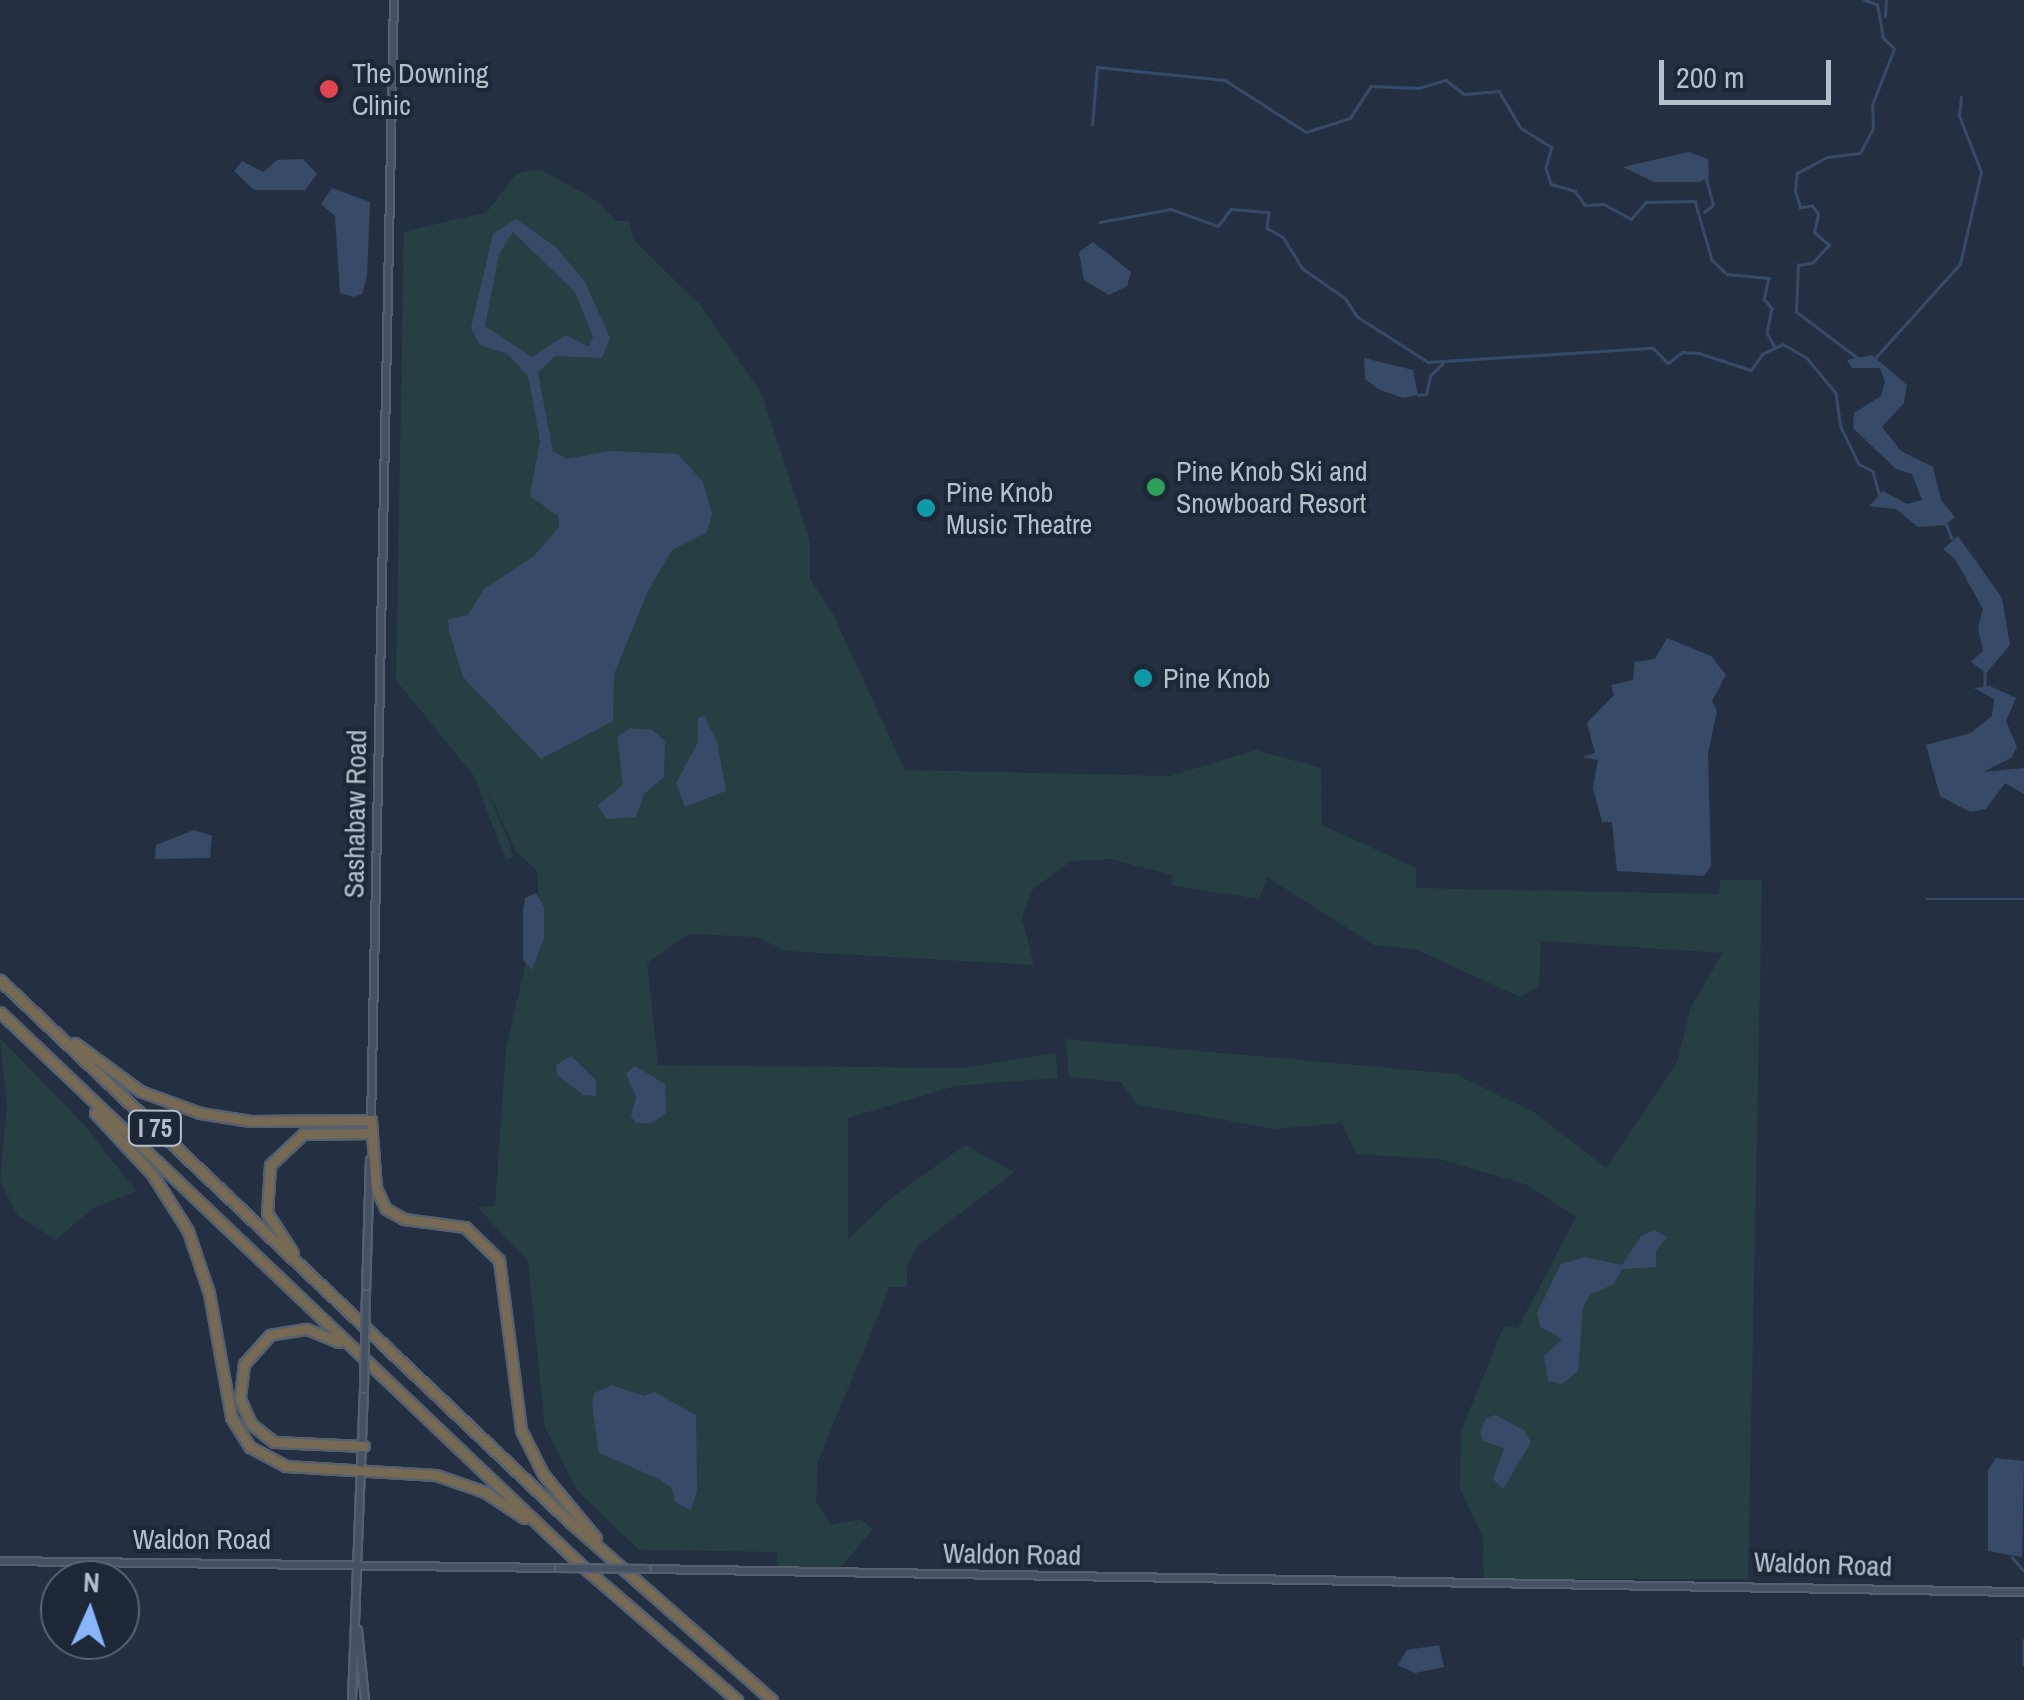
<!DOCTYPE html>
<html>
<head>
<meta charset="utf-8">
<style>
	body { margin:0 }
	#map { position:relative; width:2024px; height:1700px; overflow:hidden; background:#243041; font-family:"Archivo Narrow",sans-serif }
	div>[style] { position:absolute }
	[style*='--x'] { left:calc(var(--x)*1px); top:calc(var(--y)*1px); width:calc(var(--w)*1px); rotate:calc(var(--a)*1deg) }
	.green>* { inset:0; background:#263f42 }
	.water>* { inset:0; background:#374b69 }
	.stream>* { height:2.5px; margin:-1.25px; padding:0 1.25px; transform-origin:1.25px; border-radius:1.25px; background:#374b69 }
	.roads { filter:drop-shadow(2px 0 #56606e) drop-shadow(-2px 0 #56606e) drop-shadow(0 2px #56606e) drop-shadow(0 -2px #56606e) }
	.secondary>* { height:6px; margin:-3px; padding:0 3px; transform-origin:3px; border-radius:3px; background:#465164 }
	.highway>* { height:9px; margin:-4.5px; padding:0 4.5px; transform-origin:4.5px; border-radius:4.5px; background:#776a55 }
	.bridges { filter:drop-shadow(2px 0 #56606e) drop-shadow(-2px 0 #56606e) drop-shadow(0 2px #56606e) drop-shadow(0 -2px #56606e) }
	.secondary-bridge>* { height:6px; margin:-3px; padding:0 3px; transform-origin:3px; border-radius:3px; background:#465164 }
	.dots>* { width:28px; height:28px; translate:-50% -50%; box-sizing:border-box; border:5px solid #1d2736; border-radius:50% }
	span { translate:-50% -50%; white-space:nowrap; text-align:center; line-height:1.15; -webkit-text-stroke:8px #1d2736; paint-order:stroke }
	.shield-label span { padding:2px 8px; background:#1d2736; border:2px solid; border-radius:8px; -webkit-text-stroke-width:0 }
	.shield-label { font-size:25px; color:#b5becb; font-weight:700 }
	.poi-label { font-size:28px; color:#b5becb }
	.left { translate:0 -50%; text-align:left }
	.street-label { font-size:28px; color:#b5becb }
	.north { position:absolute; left:40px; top:1560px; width:100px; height:100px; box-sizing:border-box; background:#1d2736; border:2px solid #5a6372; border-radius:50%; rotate:3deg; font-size:28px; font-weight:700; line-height:40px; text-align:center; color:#b5becb }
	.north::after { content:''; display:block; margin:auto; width:35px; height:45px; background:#88b5fd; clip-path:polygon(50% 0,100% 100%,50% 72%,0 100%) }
	.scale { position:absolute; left:1659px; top:60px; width:172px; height:45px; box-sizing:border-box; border:5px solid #b5becb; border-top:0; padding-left:12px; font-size:30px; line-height:35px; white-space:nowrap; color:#b5becb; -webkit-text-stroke:8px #1d2736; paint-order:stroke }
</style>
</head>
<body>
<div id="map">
	<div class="green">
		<div style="clip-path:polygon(540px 169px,597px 201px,616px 221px,629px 221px,633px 239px,699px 304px,761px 392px,810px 541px,810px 579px,833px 614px,905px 770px,1170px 776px,1256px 750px,1321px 768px,1322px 825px,1416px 868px,1416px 888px,1719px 894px,1720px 880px,1762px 880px,1748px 1579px,1484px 1579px,1483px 1537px,1460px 1490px,1461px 1431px,1504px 1326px,1518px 1328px,1576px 1217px,1528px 1185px,1439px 1159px,1356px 1154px,1342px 1123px,1275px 1129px,1136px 1104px,1121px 1082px,1069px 1077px,1066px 1039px,1455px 1074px,1535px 1113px,1606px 1168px,1677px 1062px,1691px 1007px,1723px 953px,1541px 941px,1539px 987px,1520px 997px,1415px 949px,1374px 945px,1267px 877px,1259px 899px,1171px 885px,1172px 875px,1110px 859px,1071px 861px,1032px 890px,1022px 918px,1034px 965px,787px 951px,756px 937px,689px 934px,647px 963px,658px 1065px,961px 1068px,1055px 1053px,1058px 1078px,955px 1086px,848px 1118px,848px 1240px,889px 1200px,965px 1145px,1014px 1172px,918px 1246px,907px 1265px,907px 1287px,890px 1287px,818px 1461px,816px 1502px,832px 1525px,860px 1519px,873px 1529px,839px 1569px,778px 1569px,777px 1552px,639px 1550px,577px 1490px,545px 1428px,528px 1261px,477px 1207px,495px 1206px,506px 1049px,539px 905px,537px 870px,517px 853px,484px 783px,509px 842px,513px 857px,506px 861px,474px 776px,396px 680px,404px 232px,487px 212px,516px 174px)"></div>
		<div style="clip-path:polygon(0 1038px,86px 1127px,136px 1191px,93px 1208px,56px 1240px,17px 1215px,0 1180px,7px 1106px)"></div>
	</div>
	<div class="water">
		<div style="clip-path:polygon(1688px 152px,1708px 159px,1709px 177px,1700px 182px,1654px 182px,1623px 167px)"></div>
		<div style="clip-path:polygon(303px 159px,317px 174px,305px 190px,254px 190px,234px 171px,242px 161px,263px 172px,277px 160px)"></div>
		<div style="clip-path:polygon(332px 188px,370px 202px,367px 276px,362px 294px,354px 297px,340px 293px,335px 216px,321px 204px)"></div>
		<div style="clip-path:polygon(evenodd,516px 219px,556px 247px,585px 282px,610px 338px,602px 358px,555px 356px,538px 373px,553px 451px,566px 459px,610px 451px,678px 454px,703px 482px,712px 513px,707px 532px,672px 550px,648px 591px,614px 674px,613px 721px,541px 759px,463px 677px,449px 631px,448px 619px,468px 615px,484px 589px,533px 557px,559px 527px,558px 516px,530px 496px,540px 441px,528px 376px,507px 354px,480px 345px,471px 328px,493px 234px,516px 219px,513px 232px,575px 292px,593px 337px,589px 347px,566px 335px,532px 357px,485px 326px,499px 254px,513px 232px)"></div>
		<div style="clip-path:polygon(1093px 242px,1131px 272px,1127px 286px,1109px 295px,1084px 280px,1079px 252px)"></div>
		<div style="clip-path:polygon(1872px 355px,1907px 385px,1904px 403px,1882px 427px,1901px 451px,1933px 467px,1941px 500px,1955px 517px,1945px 525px,1918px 527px,1896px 509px,1869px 506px,1883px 491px,1907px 504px,1922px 500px,1912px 474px,1896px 469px,1853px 428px,1854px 413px,1881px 396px,1885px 382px,1880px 368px,1852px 368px,1847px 360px)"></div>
		<div style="clip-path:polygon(1364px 358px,1413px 370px,1418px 395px,1403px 398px,1378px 389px,1365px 379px)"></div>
		<div style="clip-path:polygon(1958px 536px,2002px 598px,2010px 645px,1986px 673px,1971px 662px,1983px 651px,1978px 628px,1983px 609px,1955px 559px,1943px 549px)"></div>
		<div style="clip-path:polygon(1667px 638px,1711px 656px,1726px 675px,1712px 701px,1717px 711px,1708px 753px,1711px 866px,1704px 876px,1617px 871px,1612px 822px,1602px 822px,1593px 788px,1598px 760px,1582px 757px,1595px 753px,1587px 723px,1614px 695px,1611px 685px,1633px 680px,1635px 662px,1655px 659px)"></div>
		<div style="clip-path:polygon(1990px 686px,2016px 698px,2006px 721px,2017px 747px,2011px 758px,1983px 772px,2024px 768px,2024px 794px,2005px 783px,1986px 809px,1970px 812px,1940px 796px,1926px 745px,1971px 733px,1992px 716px,1994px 699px,1974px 688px)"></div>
		<div style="clip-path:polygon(704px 716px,717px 742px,726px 791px,685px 807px,676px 783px,698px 742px,698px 718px)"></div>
		<div style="clip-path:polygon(630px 728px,652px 730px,665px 741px,664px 777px,644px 794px,636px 817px,606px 819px,598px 805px,623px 785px,617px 737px)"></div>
		<div style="clip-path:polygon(194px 830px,212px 836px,210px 858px,155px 859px,156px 845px)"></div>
		<div style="clip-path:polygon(536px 893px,544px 907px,544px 938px,532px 970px,523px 960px,523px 911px,525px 898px)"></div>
		<div style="clip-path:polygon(571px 1056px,596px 1080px,596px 1096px,583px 1095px,557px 1075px,556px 1065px)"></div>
		<div style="clip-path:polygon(635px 1066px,665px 1084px,666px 1113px,651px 1123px,636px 1123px,631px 1116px,636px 1097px,626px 1074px)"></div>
		<div style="clip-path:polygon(1655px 1230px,1667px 1237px,1656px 1251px,1656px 1267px,1622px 1269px,1614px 1284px,1591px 1294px,1583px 1307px,1578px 1371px,1562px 1384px,1548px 1381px,1544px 1356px,1562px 1339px,1540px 1327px,1537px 1313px,1561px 1264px,1585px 1257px,1622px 1265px,1641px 1236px)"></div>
		<div style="clip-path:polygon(612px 1385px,644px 1396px,654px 1392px,696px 1415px,697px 1490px,691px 1510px,675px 1502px,672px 1488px,659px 1479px,599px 1453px,592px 1406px,594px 1393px)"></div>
		<div style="clip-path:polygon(1495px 1415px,1524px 1430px,1531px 1442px,1503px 1489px,1493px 1479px,1504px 1448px,1483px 1441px,1480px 1432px,1486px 1418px)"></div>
		<div style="clip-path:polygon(1996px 1458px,2024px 1461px,2022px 1557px,1988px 1551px,1988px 1470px)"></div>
		<div style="clip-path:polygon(1439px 1645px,1444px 1667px,1415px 1673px,1398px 1665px,1407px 1650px)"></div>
	</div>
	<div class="stream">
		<div style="--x:1885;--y:17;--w:17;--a:-87"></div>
		<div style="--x:1092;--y:125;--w:58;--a:-85.1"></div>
		<div style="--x:1097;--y:67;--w:129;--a:5.8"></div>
		<div style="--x:1225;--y:80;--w:96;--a:32.7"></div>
		<div style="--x:1306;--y:132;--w:46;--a:-17.7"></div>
		<div style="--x:1350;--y:118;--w:38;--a:-57"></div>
		<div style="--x:1371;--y:86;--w:48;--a:2.4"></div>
		<div style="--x:1419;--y:88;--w:28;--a:-17"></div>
		<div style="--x:1446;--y:80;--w:23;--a:38"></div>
		<div style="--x:1464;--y:94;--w:35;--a:-5"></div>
		<div style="--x:1499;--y:91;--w:43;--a:59.3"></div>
		<div style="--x:1521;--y:128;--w:36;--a:32"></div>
		<div style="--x:1552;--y:147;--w:22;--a:106"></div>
		<div style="--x:1546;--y:168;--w:17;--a:73"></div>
		<div style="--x:1551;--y:184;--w:25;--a:16"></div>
		<div style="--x:1575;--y:191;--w:17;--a:54"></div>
		<div style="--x:1585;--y:205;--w:19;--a:-3"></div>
		<div style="--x:1604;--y:204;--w:31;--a:29"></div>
		<div style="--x:1631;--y:219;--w:23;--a:-49"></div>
		<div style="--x:1646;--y:202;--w:49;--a:-1.2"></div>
		<div style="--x:1695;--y:201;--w:61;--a:73.9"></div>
		<div style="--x:1712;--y:260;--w:21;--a:43"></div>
		<div style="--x:1727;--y:274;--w:42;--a:5.4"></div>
		<div style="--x:1769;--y:278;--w:22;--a:103"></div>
		<div style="--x:1764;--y:299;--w:12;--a:48"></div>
		<div style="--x:1772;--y:308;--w:25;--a:101"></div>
		<div style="--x:1767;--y:333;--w:14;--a:60"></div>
		<div style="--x:1704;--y:212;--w:11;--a:-38"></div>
		<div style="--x:1713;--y:205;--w:28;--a:-105"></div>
		<div style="--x:1100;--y:222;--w:72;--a:-10.4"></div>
		<div style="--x:1171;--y:209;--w:50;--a:19.9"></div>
		<div style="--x:1218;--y:226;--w:21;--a:-53"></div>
		<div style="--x:1231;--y:209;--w:38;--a:5"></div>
		<div style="--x:1269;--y:212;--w:16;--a:97"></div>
		<div style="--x:1267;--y:228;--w:18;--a:29"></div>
		<div style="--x:1283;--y:237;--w:36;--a:58"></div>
		<div style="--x:1302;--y:268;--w:52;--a:34.9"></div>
		<div style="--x:1345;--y:298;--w:23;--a:56"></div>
		<div style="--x:1358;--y:317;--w:83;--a:32.7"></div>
		<div style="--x:1428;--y:362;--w:225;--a:-3.6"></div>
		<div style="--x:1653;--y:348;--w:21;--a:45"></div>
		<div style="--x:1668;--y:363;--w:18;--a:-38"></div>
		<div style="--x:1682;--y:352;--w:17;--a:3"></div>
		<div style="--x:1699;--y:353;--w:55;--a:18.1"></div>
		<div style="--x:1751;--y:370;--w:19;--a:-55"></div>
		<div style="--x:1762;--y:354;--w:23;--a:-25"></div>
		<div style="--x:1783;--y:344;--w:28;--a:30"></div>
		<div style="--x:1807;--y:358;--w:45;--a:50.4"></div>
		<div style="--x:1836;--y:393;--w:34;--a:82"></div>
		<div style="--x:1841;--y:427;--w:41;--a:64.1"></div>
		<div style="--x:1859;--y:464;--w:16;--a:27"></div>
		<div style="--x:1873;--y:471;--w:24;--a:75"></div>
		<div style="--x:1876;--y:357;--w:125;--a:-47.9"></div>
		<div style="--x:1960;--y:264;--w:94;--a:-77.1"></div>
		<div style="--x:1981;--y:172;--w:60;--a:-111.4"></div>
		<div style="--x:1959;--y:116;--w:19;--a:-84"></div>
		<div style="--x:1857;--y:358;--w:76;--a:-143"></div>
		<div style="--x:1796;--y:312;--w:47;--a:-87.6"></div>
		<div style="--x:1798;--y:265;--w:14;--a:-8"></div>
		<div style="--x:1812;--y:263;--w:25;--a:-47"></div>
		<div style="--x:1829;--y:245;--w:19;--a:-141"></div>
		<div style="--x:1814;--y:233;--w:19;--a:-78"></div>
		<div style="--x:1818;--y:214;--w:10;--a:-127"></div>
		<div style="--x:1812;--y:206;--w:12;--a:171"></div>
		<div style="--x:1800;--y:208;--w:18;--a:-106"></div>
		<div style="--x:1795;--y:191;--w:18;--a:-84"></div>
		<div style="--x:1797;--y:173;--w:34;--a:-28"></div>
		<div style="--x:1827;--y:157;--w:33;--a:-7"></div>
		<div style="--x:1860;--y:153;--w:27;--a:-62"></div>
		<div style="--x:1873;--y:129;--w:24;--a:-92"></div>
		<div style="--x:1872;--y:105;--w:60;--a:-68.6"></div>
		<div style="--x:1894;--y:49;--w:16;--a:-135"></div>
		<div style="--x:1883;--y:38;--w:34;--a:-100"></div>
		<div style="--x:1877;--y:5;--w:14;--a:-159"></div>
		<div style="--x:1418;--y:395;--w:8;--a:-7"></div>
		<div style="--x:1426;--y:394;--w:18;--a:-77"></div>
		<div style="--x:1430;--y:376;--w:18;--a:-45"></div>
		<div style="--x:1945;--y:521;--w:18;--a:68"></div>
		<div style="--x:1985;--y:673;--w:13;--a:90"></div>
		<div style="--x:1926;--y:899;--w:98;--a:0"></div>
		<div style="--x:2012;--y:1557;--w:18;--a:49"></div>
		<div style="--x:2024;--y:1640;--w:24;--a:90"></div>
	</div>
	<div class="roads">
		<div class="secondary">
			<div style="--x:371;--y:1123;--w:1123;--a:-88.83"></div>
			<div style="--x:366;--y:1294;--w:134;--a:-88.3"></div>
			<div style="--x:0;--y:1561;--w:559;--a:0.72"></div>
			<div style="--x:647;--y:1569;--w:1377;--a:0.96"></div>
			<div style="--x:358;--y:1630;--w:70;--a:84.3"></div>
			<div style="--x:352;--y:1700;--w:311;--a:-87.8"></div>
		</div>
		<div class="highway">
			<div style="--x:0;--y:980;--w:787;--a:43.56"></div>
			<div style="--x:570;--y:1522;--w:269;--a:41.4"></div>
			<div style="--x:0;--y:1012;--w:801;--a:43.58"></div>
			<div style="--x:580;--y:1564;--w:208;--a:40.9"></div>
			<div style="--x:75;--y:1043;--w:81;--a:36.4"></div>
			<div style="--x:140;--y:1091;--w:64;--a:20.1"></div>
			<div style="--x:200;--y:1113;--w:51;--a:9.1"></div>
			<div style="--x:250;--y:1121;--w:121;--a:-0.5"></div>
			<div style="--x:371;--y:1120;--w:68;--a:85.8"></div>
			<div style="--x:376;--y:1188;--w:23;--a:65"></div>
			<div style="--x:386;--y:1209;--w:21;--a:29"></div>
			<div style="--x:404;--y:1219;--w:62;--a:7.5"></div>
			<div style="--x:465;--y:1227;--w:47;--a:44.1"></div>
			<div style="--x:499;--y:1260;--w:171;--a:82.6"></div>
			<div style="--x:521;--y:1430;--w:49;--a:63.4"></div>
			<div style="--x:543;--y:1474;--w:83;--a:50.4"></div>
			<div style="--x:95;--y:1113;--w:83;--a:46.9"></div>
			<div style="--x:152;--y:1174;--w:67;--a:57.7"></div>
			<div style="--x:188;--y:1231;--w:65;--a:71.3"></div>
			<div style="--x:209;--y:1293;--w:126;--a:79.9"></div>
			<div style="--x:231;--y:1417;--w:36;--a:58"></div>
			<div style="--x:250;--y:1447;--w:40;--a:28"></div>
			<div style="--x:285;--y:1466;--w:151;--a:3.4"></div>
			<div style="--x:436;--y:1475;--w:52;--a:19.1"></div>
			<div style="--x:485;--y:1492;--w:47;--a:33.7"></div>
			<div style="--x:293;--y:1253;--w:48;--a:-123"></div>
			<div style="--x:267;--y:1213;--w:48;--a:-86.4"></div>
			<div style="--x:270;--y:1165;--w:45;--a:-43.2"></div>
			<div style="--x:303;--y:1134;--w:68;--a:-0.8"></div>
			<div style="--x:339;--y:1342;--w:35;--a:-158"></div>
			<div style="--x:306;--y:1329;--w:36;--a:171"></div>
			<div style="--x:270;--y:1335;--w:39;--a:132"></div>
			<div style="--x:244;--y:1364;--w:35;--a:97"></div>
			<div style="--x:240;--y:1399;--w:27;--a:66"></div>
			<div style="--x:251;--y:1424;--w:29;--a:38"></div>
			<div style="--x:274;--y:1442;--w:90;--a:2.5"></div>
		</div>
	</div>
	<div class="bridges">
		<div class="secondary-bridge">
			<div style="--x:364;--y:1389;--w:95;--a:-88.8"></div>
			<div style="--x:559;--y:1568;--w:88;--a:0.7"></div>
		</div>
	</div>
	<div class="dots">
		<div style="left:329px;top:89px;background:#e0444e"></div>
		<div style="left:1156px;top:487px;background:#2e9e5b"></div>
		<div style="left:926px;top:508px;background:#0f9aa8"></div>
		<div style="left:1143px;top:678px;background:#0f9aa8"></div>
	</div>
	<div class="shield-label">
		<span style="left:155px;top:1128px">I 75</span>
	</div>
	<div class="poi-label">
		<span class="left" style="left:352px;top:89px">The Downing<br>Clinic</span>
		<span class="left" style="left:1176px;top:487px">Pine Knob Ski and<br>Snowboard Resort</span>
		<span class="left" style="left:946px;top:508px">Pine Knob<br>Music Theatre</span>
		<span class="left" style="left:1163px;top:678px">Pine Knob</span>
	</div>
	<div class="street-label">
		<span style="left:355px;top:814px;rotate:-89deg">Sashabaw Road</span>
		<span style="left:202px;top:1539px">Waldon Road</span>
		<span style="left:1012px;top:1554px;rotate:1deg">Waldon Road</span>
		<span style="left:1823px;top:1564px;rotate:2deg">Waldon Road</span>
	</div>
	<div class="north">N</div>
	<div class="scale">200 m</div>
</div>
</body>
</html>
